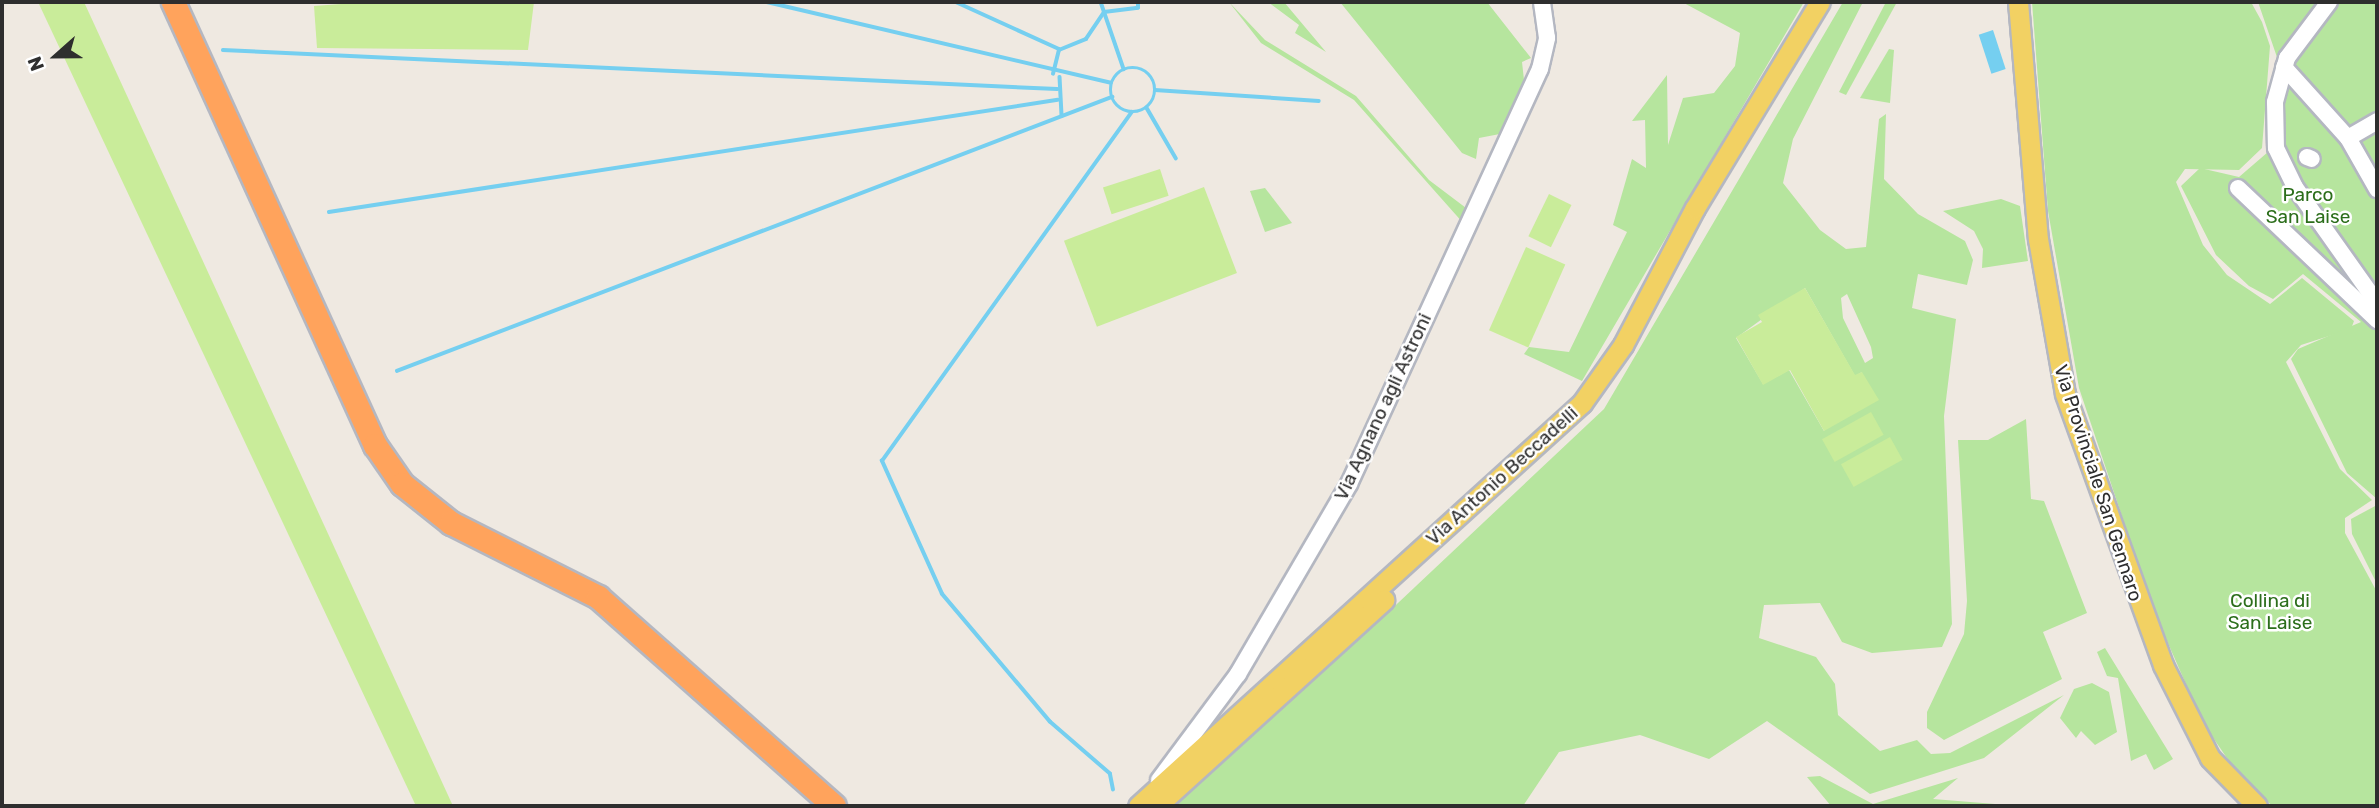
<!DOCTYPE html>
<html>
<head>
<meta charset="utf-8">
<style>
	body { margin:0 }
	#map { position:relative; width:2379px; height:808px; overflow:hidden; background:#efe9e1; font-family:Rubik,sans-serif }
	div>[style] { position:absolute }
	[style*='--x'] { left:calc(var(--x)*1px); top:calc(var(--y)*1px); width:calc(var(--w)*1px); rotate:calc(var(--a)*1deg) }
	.green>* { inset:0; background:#b6e59e }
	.pitch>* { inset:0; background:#c9ec9a; transform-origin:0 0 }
	.water>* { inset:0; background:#75cff0; transform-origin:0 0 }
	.stream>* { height:3.5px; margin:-1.75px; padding:0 1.75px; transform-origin:1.75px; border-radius:1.75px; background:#75cff0 }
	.stream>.ring { margin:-1.75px; padding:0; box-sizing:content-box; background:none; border:3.5px solid #75cff0; border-radius:50% }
	.roads { filter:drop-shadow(2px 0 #b4b7c1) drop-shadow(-2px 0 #b4b7c1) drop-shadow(0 2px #b4b7c1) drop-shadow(0 -2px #b4b7c1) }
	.minor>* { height:16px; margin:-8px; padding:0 8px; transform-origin:8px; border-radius:8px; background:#fff }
	.major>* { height:19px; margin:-9.5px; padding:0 9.5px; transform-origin:9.5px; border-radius:9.5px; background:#f2d163 }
	.highway>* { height:23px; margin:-11.5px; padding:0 11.5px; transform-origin:11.5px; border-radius:11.5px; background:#ffa35c }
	span { translate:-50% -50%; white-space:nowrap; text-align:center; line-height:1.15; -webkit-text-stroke:5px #fff; paint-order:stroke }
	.park-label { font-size:19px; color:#2c6e1b }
	.street-label { font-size:19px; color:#2e2e2e }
	.frame { position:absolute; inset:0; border:4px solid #2e2e2e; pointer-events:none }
	.north { position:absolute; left:21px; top:21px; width:70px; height:70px; -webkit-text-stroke:5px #fff; paint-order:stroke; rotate:249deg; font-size:19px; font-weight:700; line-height:28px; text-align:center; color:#2e2e2e }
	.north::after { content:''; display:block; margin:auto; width:24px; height:32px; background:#2e2e2e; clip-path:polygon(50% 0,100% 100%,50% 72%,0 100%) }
</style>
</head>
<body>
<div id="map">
	<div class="green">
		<div style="clip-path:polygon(1229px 2px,1265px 40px,1356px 96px,1429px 180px,1470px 211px,1464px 224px,1354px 100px,1261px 43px)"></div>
		<div style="clip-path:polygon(1268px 2px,1284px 2px,1326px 52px,1295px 33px,1299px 25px)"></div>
		<div style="clip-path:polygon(1340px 2px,1487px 2px,1531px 58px,1522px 62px,1524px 80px,1530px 78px,1505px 133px,1479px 138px,1476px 159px,1462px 153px)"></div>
		<div style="clip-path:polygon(1682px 2px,1804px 2px,1582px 381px,1524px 354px,1529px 347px,1569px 352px,1627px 232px,1613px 225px,1632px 159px,1646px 168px,1645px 120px,1632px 121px,1667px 75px,1668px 145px,1683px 98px,1714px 93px,1735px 66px,1740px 33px)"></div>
		<div style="clip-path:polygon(evenodd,1843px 2px,1863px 2px,1793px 139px,1783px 183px,1820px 230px,1846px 249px,1866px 247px,1879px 119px,1886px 114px,1884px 179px,1918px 214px,1965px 241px,1973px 260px,1967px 285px,1918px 274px,1912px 308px,1956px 319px,1944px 416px,1952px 624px,1942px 647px,1872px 653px,1842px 642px,1820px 603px,1764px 605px,1759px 638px,1816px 657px,1835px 684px,1838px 715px,1880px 751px,1917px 740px,1931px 754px,1950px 753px,2064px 695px,1984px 758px,1870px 794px,1767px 721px,1709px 759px,1640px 735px,1559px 752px,1523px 806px,1169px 806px,1364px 635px,1604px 409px,1843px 2px,1805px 288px,1855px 376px,1862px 372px,1824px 431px,1789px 370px,1763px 384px,1736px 338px,1805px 288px,1843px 2px,1847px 294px,1871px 347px,1873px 358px,1865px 363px,1843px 318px,1841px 298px,1847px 294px)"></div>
		<div style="clip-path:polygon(1886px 2px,1897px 2px,1846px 95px,1839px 92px)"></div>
		<div style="clip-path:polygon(2032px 2px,2251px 2px,2262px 22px,2270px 46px,2262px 148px,2239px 170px,2185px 169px,2176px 182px,2203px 245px,2227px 275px,2270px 304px,2302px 278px,2354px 321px,2351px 329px,2301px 345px,2286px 362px,2340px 469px,2372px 500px,2345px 518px,2345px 533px,2377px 592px,2377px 806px,2273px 806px,2246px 786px,2203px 723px,2153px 609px,2079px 388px,2048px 211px)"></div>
		<div style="clip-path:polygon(2258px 2px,2377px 2px,2377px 499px,2347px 473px,2291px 359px,2298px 349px,2361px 322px,2303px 274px,2273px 299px,2249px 286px,2216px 255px,2181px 186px,2200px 168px,2239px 177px,2268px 152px,2267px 99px,2279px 63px)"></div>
		<div style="clip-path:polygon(1889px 49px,1894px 50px,1890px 103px,1860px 98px)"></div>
		<div style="clip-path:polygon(1265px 188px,1292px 223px,1265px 232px,1250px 191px)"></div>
		<div style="clip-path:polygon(2001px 199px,2020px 206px,2028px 261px,1982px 268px,1983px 249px,1974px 231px,1943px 211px)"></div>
		<div style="clip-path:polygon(2026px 419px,2031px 499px,2044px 501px,2087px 613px,2043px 632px,2062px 679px,1944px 740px,1927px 728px,1927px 712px,1964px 634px,1967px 601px,1958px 440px,1988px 440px)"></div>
		<div style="clip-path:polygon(2377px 505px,2377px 584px,2352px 534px,2351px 519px)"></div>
		<div style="clip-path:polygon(2105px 648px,2173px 759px,2154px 770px,2146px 754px,2131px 761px,2118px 678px,2107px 676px,2097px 652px)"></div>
		<div style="clip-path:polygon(2092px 683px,2109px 692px,2117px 732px,2095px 745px,2081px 731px,2076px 738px,2060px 718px,2074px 689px)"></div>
		<div style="clip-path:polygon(1820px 776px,1873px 804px,1958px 778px,1933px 799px,2020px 806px,1831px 806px,1807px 777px)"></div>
	</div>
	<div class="pitch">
		<div style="clip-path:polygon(38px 2px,84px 2px,453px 806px,416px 806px)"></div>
		<div style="clip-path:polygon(368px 2px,534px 2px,528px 50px,317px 48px,314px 6px)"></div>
		<div style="left:1160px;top:169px;width:28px;height:60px;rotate:72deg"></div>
		<div style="left:1204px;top:187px;width:92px;height:150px;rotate:69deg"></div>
		<div style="left:1549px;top:194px;width:25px;height:47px;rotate:26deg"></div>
		<div style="left:1526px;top:247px;width:43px;height:91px;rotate:24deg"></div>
		<div style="clip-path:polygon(1805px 288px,1855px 375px,1862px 372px,1879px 400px,1824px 431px,1790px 370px,1763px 385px,1736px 337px,1762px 322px,1758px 315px)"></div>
		<div style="left:1871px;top:412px;width:26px;height:56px;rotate:61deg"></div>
		<div style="left:1890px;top:437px;width:26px;height:56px;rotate:61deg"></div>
	</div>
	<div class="water">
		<div style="left:1993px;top:30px;width:41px;height:15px;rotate:72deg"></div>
	</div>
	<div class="stream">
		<div style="--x:767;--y:2;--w:353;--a:13.2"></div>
		<div style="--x:956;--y:2;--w:113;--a:24.5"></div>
		<div style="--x:1101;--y:2;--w:71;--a:71.1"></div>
		<div style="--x:223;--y:50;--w:835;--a:2.68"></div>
		<div class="ring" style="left:1111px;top:68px;width:40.5px;height:40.5px"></div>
		<div style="--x:1053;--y:74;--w:25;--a:-76"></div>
		<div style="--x:1059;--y:50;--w:29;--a:-22"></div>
		<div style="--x:1086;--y:39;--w:32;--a:-56"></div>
		<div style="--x:1104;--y:12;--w:34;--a:-7"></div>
		<div style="--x:1138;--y:8;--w:6;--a:-90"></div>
		<div style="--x:1060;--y:77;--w:39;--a:87"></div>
		<div style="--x:1155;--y:90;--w:164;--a:3.8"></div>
		<div style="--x:1147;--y:108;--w:58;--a:59.9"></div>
		<div style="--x:329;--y:212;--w:737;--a:-8.75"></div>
		<div style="--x:397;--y:371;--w:766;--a:-20.97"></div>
		<div style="--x:1113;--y:790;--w:16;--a:-101"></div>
		<div style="--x:1110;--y:774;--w:79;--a:-139.1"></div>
		<div style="--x:1050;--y:722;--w:167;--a:-130.2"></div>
		<div style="--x:942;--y:594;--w:146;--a:-114.3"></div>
		<div style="--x:882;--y:461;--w:429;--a:-54.4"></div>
	</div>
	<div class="roads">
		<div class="minor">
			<div style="--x:2329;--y:2;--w:70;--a:126.9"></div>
			<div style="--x:2287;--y:58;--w:46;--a:105.3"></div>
			<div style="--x:2275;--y:102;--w:46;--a:88.8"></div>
			<div style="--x:2276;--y:148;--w:43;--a:64"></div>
			<div style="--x:2295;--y:187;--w:142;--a:54.7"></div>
			<div style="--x:2284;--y:67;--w:96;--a:48"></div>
			<div style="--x:2348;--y:138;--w:59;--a:60.4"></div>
			<div style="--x:2348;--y:138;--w:34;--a:-30"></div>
			<div style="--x:2307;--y:157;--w:5;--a:22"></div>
			<div style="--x:2238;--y:188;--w:192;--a:43.5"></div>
			<div style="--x:1159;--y:780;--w:132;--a:-53.3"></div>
			<div style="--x:1238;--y:674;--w:220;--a:-59.7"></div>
			<div style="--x:1349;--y:484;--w:457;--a:-65.3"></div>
			<div style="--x:1540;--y:69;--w:32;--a:-77"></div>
			<div style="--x:1547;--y:38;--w:36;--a:-98"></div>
		</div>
		<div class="major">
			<div style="--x:2018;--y:2;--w:238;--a:85.2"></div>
			<div style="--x:2038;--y:239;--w:157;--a:80.1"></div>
			<div style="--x:2065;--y:394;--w:288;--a:70.1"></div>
			<div style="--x:2163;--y:665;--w:104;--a:63.2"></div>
			<div style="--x:2210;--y:758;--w:67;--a:45.6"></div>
			<div style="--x:1138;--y:806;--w:600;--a:-42.23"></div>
			<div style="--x:1582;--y:403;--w:71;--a:-54.7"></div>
			<div style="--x:1623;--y:345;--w:155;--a:-62.3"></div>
			<div style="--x:1695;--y:208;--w:241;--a:-58.8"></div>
			<div style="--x:1157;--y:806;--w:307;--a:-42.2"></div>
		</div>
		<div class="highway">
			<div style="--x:173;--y:2;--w:487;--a:65.5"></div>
			<div style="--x:375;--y:445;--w:47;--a:55.3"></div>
			<div style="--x:402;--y:484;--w:63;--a:38.5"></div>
			<div style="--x:451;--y:523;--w:165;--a:26.7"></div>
			<div style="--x:598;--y:597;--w:315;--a:41.5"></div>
		</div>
	</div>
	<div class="park-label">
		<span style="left:2308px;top:206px">Parco<br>San Laise</span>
		<span style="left:2270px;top:612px">Collina di<br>San Laise</span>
	</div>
	<div class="street-label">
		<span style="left:1383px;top:407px;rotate:-65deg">Via Agnano agli Astroni</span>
		<span style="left:1502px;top:476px;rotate:-42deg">Via Antonio Beccadelli</span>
		<span style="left:2098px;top:483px;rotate:72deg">Via Provinciale San Gennaro</span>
	</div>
	<div class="frame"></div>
	<div class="north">N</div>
</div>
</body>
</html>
